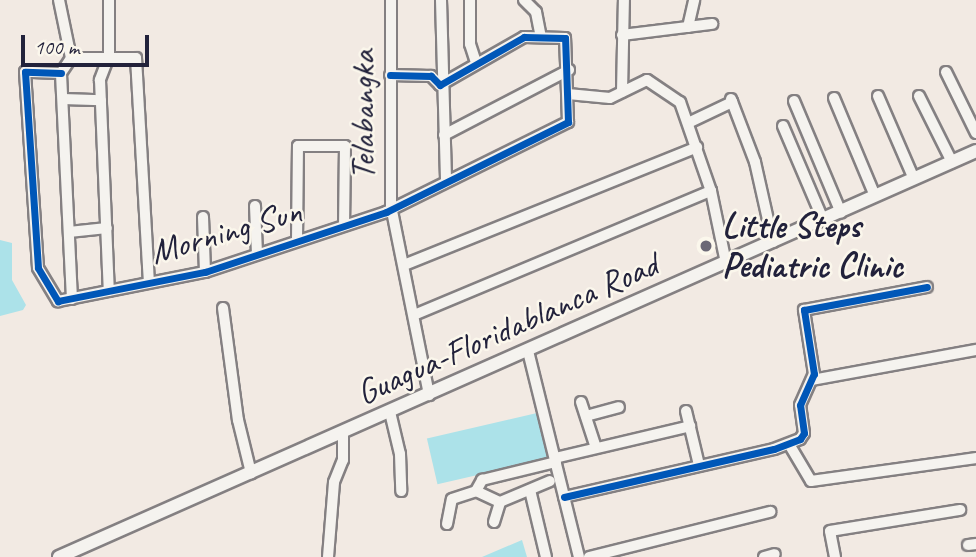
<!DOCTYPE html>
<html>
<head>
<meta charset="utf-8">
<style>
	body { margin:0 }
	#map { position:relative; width:976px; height:557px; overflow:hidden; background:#f2eae3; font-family:Caveat,sans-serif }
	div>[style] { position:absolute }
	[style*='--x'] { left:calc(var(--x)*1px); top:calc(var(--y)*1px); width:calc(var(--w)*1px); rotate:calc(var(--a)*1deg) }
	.water>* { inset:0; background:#ace2e9; transform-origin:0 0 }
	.roads { filter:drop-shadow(2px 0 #848082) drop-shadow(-2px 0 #848082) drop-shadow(0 2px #848082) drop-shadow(0 -2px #848082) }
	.minor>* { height:10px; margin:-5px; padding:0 5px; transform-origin:5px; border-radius:5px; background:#f5f3ef }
	.major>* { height:12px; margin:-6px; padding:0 6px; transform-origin:6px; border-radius:6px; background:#f5f3ef }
	.cycleway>* { height:7px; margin:-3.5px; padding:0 3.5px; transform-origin:3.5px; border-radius:3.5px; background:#0057b8 }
	.dots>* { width:19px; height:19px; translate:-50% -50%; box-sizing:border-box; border:4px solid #fbf7ec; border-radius:50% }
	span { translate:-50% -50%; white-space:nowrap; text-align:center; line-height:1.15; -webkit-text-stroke:5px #fbf7ec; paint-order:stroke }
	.street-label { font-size:35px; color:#22223b }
	.poi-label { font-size:35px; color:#22223b; font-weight:700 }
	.left { translate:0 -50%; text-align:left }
	.scale { position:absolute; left:21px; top:35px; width:128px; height:32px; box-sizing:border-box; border:4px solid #22223b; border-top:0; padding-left:9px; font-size:21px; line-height:24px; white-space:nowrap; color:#22223b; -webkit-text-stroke:5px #fbf7ec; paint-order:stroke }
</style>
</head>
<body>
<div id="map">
	<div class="water">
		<div style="clip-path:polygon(0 240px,12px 243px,12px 280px,26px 305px,23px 310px,0 316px)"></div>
		<div style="left:537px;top:413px;width:47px;height:113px;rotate:77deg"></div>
		<div style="clip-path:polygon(522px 540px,527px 557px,482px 557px)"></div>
	</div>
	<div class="roads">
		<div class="minor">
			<div style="--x:59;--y:0;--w:59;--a:78.3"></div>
			<div style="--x:109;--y:0;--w:56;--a:90"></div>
			<div style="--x:109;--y:56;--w:26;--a:111"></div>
			<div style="--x:100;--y:80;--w:211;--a:87.6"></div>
			<div style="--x:391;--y:0;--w:206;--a:90"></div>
			<div style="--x:391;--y:206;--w:193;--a:78.6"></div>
			<div style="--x:441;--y:0;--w:181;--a:88.4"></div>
			<div style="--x:470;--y:0;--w:44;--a:90"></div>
			<div style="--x:470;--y:44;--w:20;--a:72"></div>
			<div style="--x:524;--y:0;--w:17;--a:45"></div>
			<div style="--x:536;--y:12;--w:25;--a:79"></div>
			<div style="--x:688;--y:27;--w:28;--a:-77"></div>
			<div style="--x:622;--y:35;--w:91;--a:-7"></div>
			<div style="--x:946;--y:72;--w:68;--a:63.8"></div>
			<div style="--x:61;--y:73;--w:36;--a:-178"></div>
			<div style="--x:25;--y:72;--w:196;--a:86.2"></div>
			<div style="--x:38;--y:268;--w:39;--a:59"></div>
			<div style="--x:58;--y:301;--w:150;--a:-11.2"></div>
			<div style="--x:205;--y:272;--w:191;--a:-18.3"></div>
			<div style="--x:386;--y:212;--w:203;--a:-26.3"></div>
			<div style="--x:568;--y:122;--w:84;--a:-92"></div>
			<div style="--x:565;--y:38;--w:41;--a:-178.6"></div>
			<div style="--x:524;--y:37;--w:97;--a:150.3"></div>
			<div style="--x:440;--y:85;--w:13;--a:-135"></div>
			<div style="--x:431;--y:76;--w:41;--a:-178.6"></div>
			<div style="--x:622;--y:92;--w:92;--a:-88.8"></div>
			<div style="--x:568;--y:94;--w:42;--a:5.4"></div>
			<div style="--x:610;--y:98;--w:41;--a:-25.9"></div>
			<div style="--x:647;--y:80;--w:40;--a:34"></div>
			<div style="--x:680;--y:102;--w:94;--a:70.8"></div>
			<div style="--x:711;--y:191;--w:74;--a:78.2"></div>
			<div style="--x:878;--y:96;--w:90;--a:66.6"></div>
			<div style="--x:919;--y:96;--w:74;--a:63.4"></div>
			<div style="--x:834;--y:98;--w:106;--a:67.3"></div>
			<div style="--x:63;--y:99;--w:38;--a:2"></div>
			<div style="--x:731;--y:99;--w:67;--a:69.1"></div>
			<div style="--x:755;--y:162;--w:82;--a:77.3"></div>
			<div style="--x:794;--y:101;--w:121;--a:67.2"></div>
			<div style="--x:688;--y:123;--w:49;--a:-25.5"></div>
			<div style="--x:783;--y:126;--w:102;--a:66.9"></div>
			<div style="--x:444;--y:135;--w:141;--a:-27.5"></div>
			<div style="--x:255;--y:206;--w:47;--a:87.6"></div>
			<div style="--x:203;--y:217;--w:55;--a:87.9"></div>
			<div style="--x:69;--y:232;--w:38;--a:-6"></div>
			<div style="--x:297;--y:240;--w:94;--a:-89.4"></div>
			<div style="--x:298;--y:146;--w:47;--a:0"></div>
			<div style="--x:345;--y:146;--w:78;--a:90.7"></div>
			<div style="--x:404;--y:265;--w:316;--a:-21.9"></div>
			<div style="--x:72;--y:299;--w:226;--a:-92.8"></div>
			<div style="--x:61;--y:73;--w:18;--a:-56"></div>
			<div style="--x:71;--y:58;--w:65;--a:0"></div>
			<div style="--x:136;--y:58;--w:223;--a:86.7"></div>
			<div style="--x:223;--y:308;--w:113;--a:82.4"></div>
			<div style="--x:238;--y:420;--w:55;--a:76.2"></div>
			<div style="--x:414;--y:315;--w:322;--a:-22.7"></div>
			<div style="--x:528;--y:351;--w:212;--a:76.1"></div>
			<div style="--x:812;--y:380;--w:167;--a:-10.4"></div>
			<div style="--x:581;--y:402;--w:48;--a:71.9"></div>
			<div style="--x:686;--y:411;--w:56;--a:76.5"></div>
			<div style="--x:390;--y:412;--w:43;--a:76.6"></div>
			<div style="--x:400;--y:454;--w:37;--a:88"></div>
			<div style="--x:586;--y:416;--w:34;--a:-15"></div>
			<div style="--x:789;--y:444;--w:43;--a:59.3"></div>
			<div style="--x:811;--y:481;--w:167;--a:-7.9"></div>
			<div style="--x:555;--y:458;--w:139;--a:-13.3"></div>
			<div style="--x:530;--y:490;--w:69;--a:76.6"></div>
			<div style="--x:476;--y:491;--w:13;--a:-61"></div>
			<div style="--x:482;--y:480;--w:76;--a:-13.7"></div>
			<div style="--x:564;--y:497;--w:215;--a:-12.9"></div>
			<div style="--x:774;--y:449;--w:28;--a:-21"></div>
			<div style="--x:800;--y:439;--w:7;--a:-56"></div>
			<div style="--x:804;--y:433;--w:28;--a:-98"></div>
			<div style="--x:800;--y:405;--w:34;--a:-66"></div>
			<div style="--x:814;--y:374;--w:65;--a:-98.9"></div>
			<div style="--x:804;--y:310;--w:125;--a:-10.6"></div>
			<div style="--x:494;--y:522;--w:21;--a:-73"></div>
			<div style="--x:500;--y:502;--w:54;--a:-22.8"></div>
			<div style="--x:447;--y:524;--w:25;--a:-79"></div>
			<div style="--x:452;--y:499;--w:25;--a:-18"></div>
			<div style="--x:476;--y:491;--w:26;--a:25"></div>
			<div style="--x:968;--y:545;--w:8;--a:-7"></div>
			<div style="--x:328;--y:557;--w:75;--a:-85.4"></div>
			<div style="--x:334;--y:482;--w:24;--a:-68"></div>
			<div style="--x:343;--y:460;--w:27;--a:-90"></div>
			<div style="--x:589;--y:557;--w:187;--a:-14"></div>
			<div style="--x:764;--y:557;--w:11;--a:-15"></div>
			<div style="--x:835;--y:557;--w:26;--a:-101"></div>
			<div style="--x:830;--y:531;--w:132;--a:-9.2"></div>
		</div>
		<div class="major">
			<div style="--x:59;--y:557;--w:1003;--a:-23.88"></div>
		</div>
	</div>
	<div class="cycleway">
		<div style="--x:61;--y:73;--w:36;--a:-178"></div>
		<div style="--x:25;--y:72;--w:196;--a:86.2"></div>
		<div style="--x:38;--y:268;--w:39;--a:59"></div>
		<div style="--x:58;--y:301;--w:150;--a:-11.2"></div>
		<div style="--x:205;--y:272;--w:191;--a:-18.3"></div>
		<div style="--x:386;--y:212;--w:203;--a:-26.3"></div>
		<div style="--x:568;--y:122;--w:84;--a:-92"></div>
		<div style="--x:565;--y:38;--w:41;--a:-178.6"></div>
		<div style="--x:524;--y:37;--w:97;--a:150.3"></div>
		<div style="--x:440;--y:85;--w:13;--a:-135"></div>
		<div style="--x:431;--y:76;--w:41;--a:-178.6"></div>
		<div style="--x:564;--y:497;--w:215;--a:-12.9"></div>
		<div style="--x:774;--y:449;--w:28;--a:-21"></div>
		<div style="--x:800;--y:439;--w:7;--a:-56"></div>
		<div style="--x:804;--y:433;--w:28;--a:-98"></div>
		<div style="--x:800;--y:405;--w:34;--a:-66"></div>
		<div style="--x:814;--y:374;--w:65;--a:-98.9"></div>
		<div style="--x:804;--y:310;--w:125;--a:-10.6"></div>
	</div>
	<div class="dots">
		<div style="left:706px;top:246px;background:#6b6876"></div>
	</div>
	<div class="street-label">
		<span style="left:363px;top:115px;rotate:-90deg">Telabangka</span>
		<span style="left:226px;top:232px;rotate:-16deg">Morning Sun</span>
		<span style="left:507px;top:329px;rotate:-24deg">Guagua-Floridablanca Road</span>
	</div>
	<div class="poi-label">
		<span class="left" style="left:722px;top:246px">Little Steps<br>Pediatric Clinic</span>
	</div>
	<div class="scale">100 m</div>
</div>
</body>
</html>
